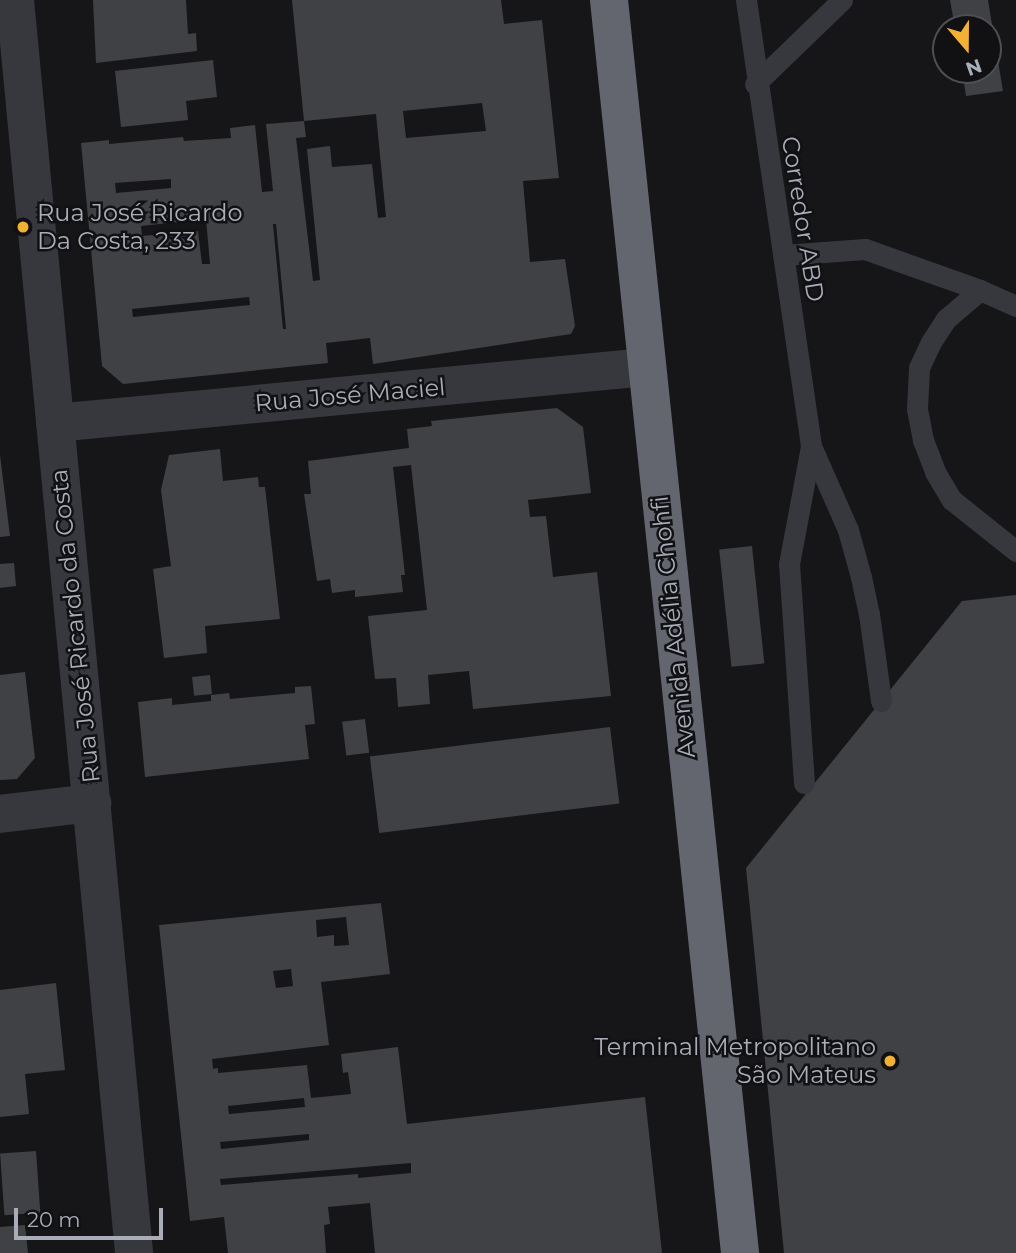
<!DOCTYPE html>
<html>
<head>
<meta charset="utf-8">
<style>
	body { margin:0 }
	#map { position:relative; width:1016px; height:1253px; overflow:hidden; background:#161618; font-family:Montserrat,sans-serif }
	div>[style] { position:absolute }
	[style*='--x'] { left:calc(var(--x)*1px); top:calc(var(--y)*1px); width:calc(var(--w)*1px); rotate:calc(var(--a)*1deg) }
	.building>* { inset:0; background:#404145; transform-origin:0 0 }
	.lane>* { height:21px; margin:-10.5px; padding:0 10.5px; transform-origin:10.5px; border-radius:10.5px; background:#37383d }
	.street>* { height:38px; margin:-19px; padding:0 19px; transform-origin:19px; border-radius:19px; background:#37383d }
	.highway>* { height:38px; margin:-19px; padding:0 19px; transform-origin:19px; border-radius:19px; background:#63666e }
	.dots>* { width:19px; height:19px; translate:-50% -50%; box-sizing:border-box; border:4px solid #111113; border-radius:50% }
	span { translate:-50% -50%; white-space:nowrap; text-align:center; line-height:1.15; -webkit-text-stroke:5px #111113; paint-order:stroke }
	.poi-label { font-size:24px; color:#a8adb8 }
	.left { translate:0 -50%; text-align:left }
	.right { translate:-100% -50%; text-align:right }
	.street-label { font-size:24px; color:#a8adb8 }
	.north { position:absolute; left:932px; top:14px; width:70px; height:70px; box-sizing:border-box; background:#111113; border:2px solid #4d4f55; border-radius:50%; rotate:160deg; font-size:19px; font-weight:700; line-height:28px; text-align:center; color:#a8adb8 }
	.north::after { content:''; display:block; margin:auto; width:24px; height:32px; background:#f2b134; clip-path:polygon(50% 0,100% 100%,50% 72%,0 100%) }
	.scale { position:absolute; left:14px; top:1208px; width:149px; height:32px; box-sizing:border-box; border:4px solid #a8adb8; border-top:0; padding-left:9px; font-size:21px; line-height:24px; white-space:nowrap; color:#a8adb8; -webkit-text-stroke:5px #111113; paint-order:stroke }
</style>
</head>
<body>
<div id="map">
	<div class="building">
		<div style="clip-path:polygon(93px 0,186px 0,188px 34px,196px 33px,197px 51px,96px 63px)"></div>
		<div style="clip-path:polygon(evenodd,292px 0,501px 0,504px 24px,542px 20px,559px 178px,523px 181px,530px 262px,565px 259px,575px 326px,571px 334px,373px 364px,370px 338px,326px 343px,328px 363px,123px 384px,102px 366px,81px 143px,109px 140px,109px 144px,183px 137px,184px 141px,231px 138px,230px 128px,255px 125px,262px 192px,273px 191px,266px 124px,304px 121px,292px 0,482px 103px,486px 131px,406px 138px,403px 111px,482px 103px,292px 0,376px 114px,386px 217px,378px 218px,372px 164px,332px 167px,330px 146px,307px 149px,320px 280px,313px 281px,296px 138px,306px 137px,304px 121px,376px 114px,292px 0,171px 179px,171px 188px,116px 193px,115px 183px,171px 179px,292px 0,206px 219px,210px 264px,202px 264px,198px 231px,142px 236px,141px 226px,206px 219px,292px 0,273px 224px,276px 224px,286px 329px,283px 329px,273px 224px,292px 0,249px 297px,250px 305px,133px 317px,132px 309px,249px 297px)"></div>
		<div style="clip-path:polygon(950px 0,988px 0,1003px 91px,966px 96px,962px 70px,988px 70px,988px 28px,955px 28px)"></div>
		<div style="clip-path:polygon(213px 60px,217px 97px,186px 101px,188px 120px,121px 127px,115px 71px)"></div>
		<div style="clip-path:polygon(557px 408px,583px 427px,591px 493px,528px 500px,530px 517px,546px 516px,553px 577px,597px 572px,611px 696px,473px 709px,469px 671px,428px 675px,430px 704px,398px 707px,396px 678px,375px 679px,368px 616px,427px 610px,411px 465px,393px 467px,405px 575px,401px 575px,403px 592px,355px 597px,355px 590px,332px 593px,330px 579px,317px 581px,304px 494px,311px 494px,308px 461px,409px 448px,407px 429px,432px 426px,431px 421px)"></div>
		<div style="clip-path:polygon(220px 449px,223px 481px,258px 477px,259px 487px,265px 487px,280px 619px,205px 626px,207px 653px,164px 658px,153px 569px,171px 566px,161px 490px,169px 455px)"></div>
		<div style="clip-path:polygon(0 455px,10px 536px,0 537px)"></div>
		<div style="left:752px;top:546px;width:118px;height:33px;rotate:84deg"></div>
		<div style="clip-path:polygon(14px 563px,16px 586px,0 588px,0 564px)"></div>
		<div style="clip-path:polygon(1016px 595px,1016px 1253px,784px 1253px,746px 868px,962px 601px)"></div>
		<div style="clip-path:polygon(25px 672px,35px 758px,17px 779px,0 780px,0 675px)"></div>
		<div style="left:210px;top:675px;width:19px;height:18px;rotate:84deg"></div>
		<div style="clip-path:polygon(311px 686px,315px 724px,305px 725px,309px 759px,145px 777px,138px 702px,172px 698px,172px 705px,211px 701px,211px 695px,229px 693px,230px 699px,295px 693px,295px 687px)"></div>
		<div style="left:365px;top:719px;width:34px;height:23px;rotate:83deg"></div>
		<div style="left:610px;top:727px;width:77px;height:242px;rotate:83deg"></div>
		<div style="clip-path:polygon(evenodd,381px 903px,390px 974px,321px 982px,329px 1045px,212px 1059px,213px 1069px,218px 1068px,218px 1073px,307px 1065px,311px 1098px,351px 1094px,348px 1072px,343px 1073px,341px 1054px,398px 1047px,407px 1124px,645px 1097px,662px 1253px,375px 1253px,370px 1203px,328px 1207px,330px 1224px,324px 1225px,326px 1253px,228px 1253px,224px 1217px,190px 1221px,159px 925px,381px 903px,346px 917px,349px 945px,334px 946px,334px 935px,317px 937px,316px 920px,346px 917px,381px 903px,291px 969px,293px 986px,276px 988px,273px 971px,291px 969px,381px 903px,304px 1098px,305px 1107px,229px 1114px,228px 1106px,304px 1098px,381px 903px,309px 1134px,309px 1140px,221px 1149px,220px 1142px,309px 1134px,381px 903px,411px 1163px,411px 1173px,358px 1178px,358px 1174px,221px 1185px,220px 1179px,411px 1163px)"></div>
		<div style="clip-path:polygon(56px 983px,65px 1070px,25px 1074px,29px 1114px,0 1117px,0 990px)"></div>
		<div style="left:36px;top:1151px;width:62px;height:36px;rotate:86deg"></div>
		<div style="clip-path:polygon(25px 1225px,28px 1253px,0 1253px,0 1227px)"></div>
	</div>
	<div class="lane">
		<div style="--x:746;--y:0;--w:451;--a:81.7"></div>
		<div style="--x:811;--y:446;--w:92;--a:66.2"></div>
		<div style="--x:848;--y:530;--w:49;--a:74.5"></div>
		<div style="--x:861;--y:577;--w:38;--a:78"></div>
		<div style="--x:869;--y:614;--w:88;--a:82.1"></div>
		<div style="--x:755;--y:84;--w:121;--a:-44"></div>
		<div style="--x:783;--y:255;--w:82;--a:-4.2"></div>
		<div style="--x:865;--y:249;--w:122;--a:19.6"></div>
		<div style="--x:980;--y:290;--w:39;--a:24"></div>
		<div style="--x:980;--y:290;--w:45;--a:139.5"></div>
		<div style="--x:946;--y:319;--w:27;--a:123"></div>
		<div style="--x:931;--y:342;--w:29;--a:115"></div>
		<div style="--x:919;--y:368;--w:41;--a:92.8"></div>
		<div style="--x:917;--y:409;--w:32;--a:79"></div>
		<div style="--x:923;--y:440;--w:34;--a:69"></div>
		<div style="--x:935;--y:472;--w:33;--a:59"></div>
		<div style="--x:952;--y:500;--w:82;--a:38.6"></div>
		<div style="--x:804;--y:783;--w:220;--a:-93.9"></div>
		<div style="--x:789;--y:564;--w:120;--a:-79.4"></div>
	</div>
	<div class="street">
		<div style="--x:15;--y:0;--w:1259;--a:84.57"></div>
		<div style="--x:55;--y:423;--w:594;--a:-5.41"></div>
		<div style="--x:0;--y:814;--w:93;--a:-6.8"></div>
	</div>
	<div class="highway">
		<div style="--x:609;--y:0;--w:1260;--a:84.03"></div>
	</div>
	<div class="dots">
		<div style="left:23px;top:227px;background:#f2b134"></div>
		<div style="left:890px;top:1061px;background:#f2b134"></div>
	</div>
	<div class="poi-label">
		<span class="left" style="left:37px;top:227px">Rua José Ricardo<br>Da Costa, 233</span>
		<span class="right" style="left:876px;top:1061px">Terminal Metropolitano<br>São Mateus</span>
	</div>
	<div class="street-label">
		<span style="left:803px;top:219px;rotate:81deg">Corredor ABD</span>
		<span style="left:350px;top:395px;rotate:-5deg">Rua José Maciel</span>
		<span style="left:75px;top:626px;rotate:-96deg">Rua José Ricardo da Costa</span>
		<span style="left:673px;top:627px;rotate:-96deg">Avenida Adélia Chohfi</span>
	</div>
	<div class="north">N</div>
	<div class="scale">20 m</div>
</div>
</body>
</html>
